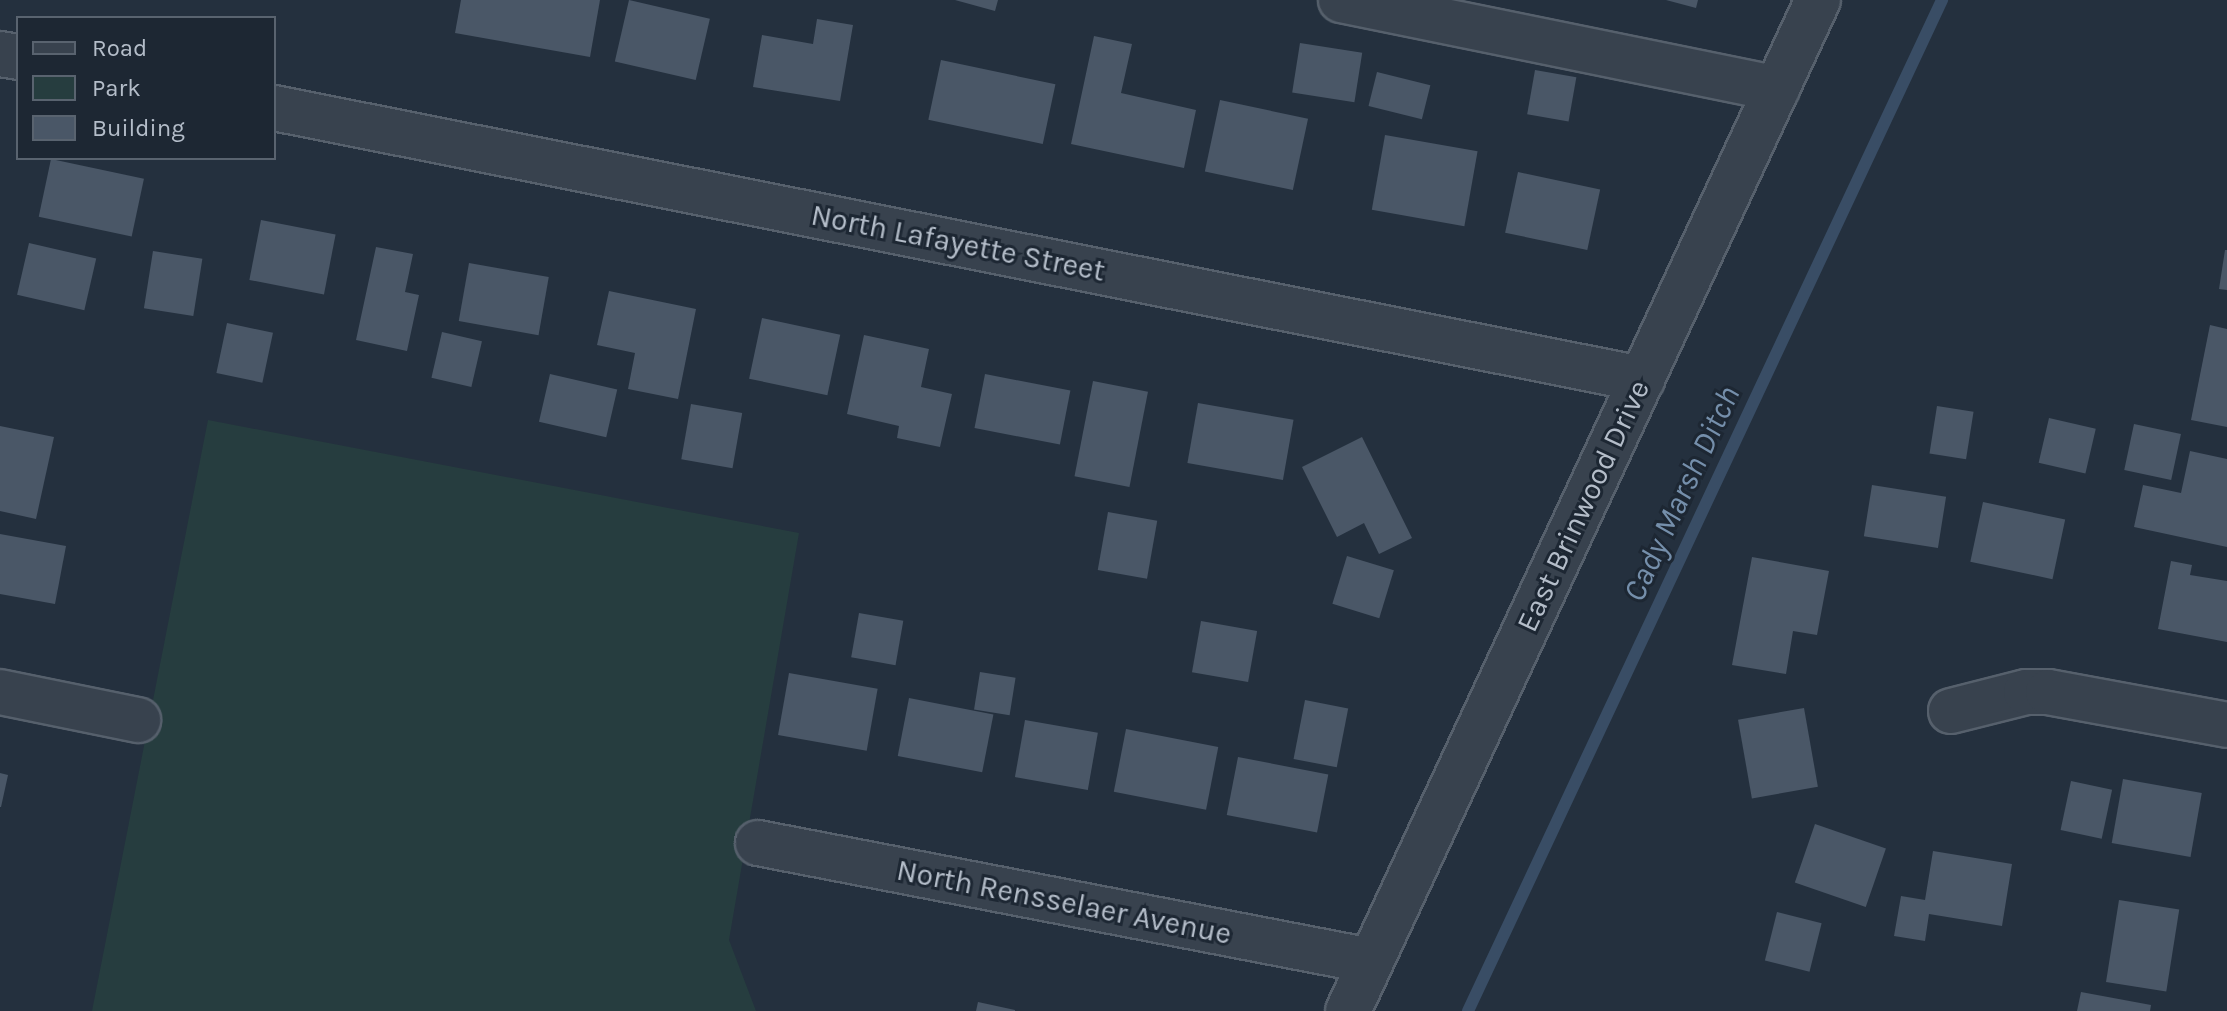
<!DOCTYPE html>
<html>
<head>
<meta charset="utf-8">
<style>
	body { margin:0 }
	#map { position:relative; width:2227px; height:1011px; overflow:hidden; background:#24303e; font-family:Karla,sans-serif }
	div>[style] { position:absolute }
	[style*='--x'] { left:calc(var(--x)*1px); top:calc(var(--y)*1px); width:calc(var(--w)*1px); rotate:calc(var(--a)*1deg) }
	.green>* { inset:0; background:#263d3f }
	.stream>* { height:12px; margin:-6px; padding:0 6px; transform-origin:6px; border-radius:6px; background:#394d65 }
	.building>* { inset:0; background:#4a5767; transform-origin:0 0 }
	.roads { filter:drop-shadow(2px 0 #56606c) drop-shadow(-2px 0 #56606c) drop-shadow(0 2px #56606c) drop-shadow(0 -2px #56606c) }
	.minor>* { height:44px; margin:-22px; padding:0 22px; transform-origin:22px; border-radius:22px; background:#38424e }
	span { translate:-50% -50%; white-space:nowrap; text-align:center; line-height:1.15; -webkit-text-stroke:6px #1d2733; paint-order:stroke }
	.street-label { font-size:30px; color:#b4bdc9 }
	.water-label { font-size:32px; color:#758fab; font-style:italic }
	.legend { position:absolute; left:16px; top:16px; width:260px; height:144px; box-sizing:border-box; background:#1d2733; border:2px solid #59636f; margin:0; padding:10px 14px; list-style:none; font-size:24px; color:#b4bdc9 }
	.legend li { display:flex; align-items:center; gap:16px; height:40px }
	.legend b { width:40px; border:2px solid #59636f }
</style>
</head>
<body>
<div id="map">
	<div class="green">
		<div style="clip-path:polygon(208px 420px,799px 533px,729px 940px,756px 1011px,92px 1011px)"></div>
	</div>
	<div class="stream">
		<div style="--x:1468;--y:1011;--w:1117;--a:-64.88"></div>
	</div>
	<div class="building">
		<div style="clip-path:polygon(461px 0,600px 0,590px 57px,455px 33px)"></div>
		<div style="left:629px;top:0;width:83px;height:63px;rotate:13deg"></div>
		<div style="clip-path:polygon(955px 0,998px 0,995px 11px)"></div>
		<div style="clip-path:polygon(1666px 0,1698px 0,1696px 8px)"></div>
		<div style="clip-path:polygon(817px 19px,853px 25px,840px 101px,753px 87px,762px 35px,813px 44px)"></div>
		<div style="clip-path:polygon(1094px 36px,1132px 44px,1121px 93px,1196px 110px,1184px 168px,1071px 144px)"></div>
		<div style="left:1300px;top:43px;width:63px;height:50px;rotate:9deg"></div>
		<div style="left:941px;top:60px;width:117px;height:61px;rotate:12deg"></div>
		<div style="left:1535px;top:70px;width:42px;height:45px;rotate:10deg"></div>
		<div style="left:1377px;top:72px;width:55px;height:35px;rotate:14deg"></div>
		<div style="left:1220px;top:100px;width:90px;height:73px;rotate:12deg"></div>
		<div style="left:1385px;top:135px;width:94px;height:76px;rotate:10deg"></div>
		<div style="left:51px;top:159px;width:95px;height:59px;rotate:12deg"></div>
		<div style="left:1518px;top:172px;width:84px;height:62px;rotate:12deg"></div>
		<div style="left:261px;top:220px;width:76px;height:61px;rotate:11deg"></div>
		<div style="left:29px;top:243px;width:69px;height:53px;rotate:13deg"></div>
		<div style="clip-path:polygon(376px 247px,413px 254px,405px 292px,419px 295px,407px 351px,356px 340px)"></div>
		<div style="clip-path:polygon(2225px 250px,2227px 250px,2227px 290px,2219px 289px)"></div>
		<div style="left:153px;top:251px;width:50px;height:58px;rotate:9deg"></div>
		<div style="left:469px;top:263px;width:81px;height:59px;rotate:10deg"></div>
		<div style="clip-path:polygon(609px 291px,696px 309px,678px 399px,628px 389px,635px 353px,597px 345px)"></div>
		<div style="left:762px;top:318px;width:80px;height:62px;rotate:12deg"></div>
		<div style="left:227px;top:323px;width:47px;height:51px;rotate:12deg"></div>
		<div style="clip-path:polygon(2210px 325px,2227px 329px,2227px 427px,2191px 420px)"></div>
		<div style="left:442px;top:332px;width:41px;height:47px;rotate:13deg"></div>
		<div style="clip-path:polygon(864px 335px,929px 349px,921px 387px,952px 394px,940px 447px,897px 438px,899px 426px,847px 414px)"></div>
		<div style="left:550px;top:374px;width:69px;height:49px;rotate:13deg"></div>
		<div style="left:985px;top:374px;width:87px;height:55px;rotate:11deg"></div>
		<div style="left:1093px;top:381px;width:56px;height:97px;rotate:11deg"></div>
		<div style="left:1198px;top:403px;width:97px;height:61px;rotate:10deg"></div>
		<div style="left:691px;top:404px;width:52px;height:56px;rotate:10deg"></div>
		<div style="left:1937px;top:406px;width:37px;height:48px;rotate:9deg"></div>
		<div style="left:2049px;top:418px;width:48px;height:46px;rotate:13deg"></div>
		<div style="left:2134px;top:424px;width:48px;height:47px;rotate:12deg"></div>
		<div style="clip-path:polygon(0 426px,54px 437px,36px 519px,0 511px)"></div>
		<div style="clip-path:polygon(1362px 437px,1412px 538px,1379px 554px,1364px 523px,1337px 537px,1302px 467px)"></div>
		<div style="clip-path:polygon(2190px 451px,2227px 459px,2227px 547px,2134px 527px,2143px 485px,2181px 493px)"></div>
		<div style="left:1872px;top:485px;width:75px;height:52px;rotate:9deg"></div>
		<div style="left:1983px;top:502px;width:84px;height:61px;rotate:12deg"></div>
		<div style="left:1108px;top:512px;width:50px;height:59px;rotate:10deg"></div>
		<div style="clip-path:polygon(0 534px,66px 546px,55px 604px,0 594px)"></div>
		<div style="left:1347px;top:556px;width:49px;height:50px;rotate:17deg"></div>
		<div style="clip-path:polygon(1752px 557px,1829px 571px,1817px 635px,1793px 631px,1786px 674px,1732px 665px)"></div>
		<div style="clip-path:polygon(2171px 561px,2192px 565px,2190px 575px,2227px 581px,2227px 642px,2158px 629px)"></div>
		<div style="left:859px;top:613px;width:45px;height:45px;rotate:10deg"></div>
		<div style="left:1201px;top:621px;width:57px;height:52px;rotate:10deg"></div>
		<div style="left:980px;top:672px;width:36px;height:38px;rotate:9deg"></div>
		<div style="left:789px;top:673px;width:90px;height:63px;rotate:10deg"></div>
		<div style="left:909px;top:698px;width:86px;height:59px;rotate:11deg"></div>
		<div style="left:1305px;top:700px;width:44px;height:60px;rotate:11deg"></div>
		<div style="left:1804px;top:708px;width:80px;height:67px;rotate:80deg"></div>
		<div style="left:1025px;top:720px;width:74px;height:58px;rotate:10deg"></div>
		<div style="left:1126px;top:729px;width:94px;height:64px;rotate:11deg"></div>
		<div style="left:1238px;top:757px;width:92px;height:59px;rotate:11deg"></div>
		<div style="clip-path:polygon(0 773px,8px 775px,1px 807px,0 807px)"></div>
		<div style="left:2123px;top:779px;width:80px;height:65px;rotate:10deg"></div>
		<div style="left:2071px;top:781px;width:42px;height:50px;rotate:12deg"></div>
		<div style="left:1815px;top:824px;width:75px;height:62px;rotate:19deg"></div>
		<div style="clip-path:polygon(1933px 851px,2012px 864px,2002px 926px,1929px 914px,1925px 941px,1894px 936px,1901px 896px,1925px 900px)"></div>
		<div style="left:2119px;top:900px;width:61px;height:83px;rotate:9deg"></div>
		<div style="left:1777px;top:912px;width:46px;height:50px;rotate:14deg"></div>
		<div style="clip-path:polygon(2081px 992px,2151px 1005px,2150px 1011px,2077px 1011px)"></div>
		<div style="clip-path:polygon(978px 1002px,1015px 1010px,1015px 1011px,976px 1011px)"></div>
	</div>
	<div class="roads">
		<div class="minor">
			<div style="--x:1341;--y:0;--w:445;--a:11.5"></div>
			<div style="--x:0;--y:54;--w:18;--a:9"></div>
			<div style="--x:274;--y:108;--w:1395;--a:11.21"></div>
			<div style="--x:0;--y:692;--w:141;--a:11.5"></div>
			<div style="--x:1951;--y:711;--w:77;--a:-14.2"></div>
			<div style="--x:2026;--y:692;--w:22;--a:0"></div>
			<div style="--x:2048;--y:692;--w:182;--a:10.4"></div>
			<div style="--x:758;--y:843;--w:624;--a:10.9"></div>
			<div style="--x:1348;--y:1011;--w:1115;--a:-65.07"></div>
		</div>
	</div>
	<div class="street-label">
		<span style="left:958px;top:243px;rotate:11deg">North Lafayette Street</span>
		<span style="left:1583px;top:506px;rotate:-65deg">East Brinwood Drive</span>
		<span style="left:1064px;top:902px;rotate:11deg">North Rensselaer Avenue</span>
	</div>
	<div class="water-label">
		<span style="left:1682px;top:494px;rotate:-65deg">Cady Marsh Ditch</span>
	</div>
	<ul class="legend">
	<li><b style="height:10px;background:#38424e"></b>Road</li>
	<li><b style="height:22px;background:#263d3f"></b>Park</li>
	<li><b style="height:22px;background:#4a5767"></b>Building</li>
	</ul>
</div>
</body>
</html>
